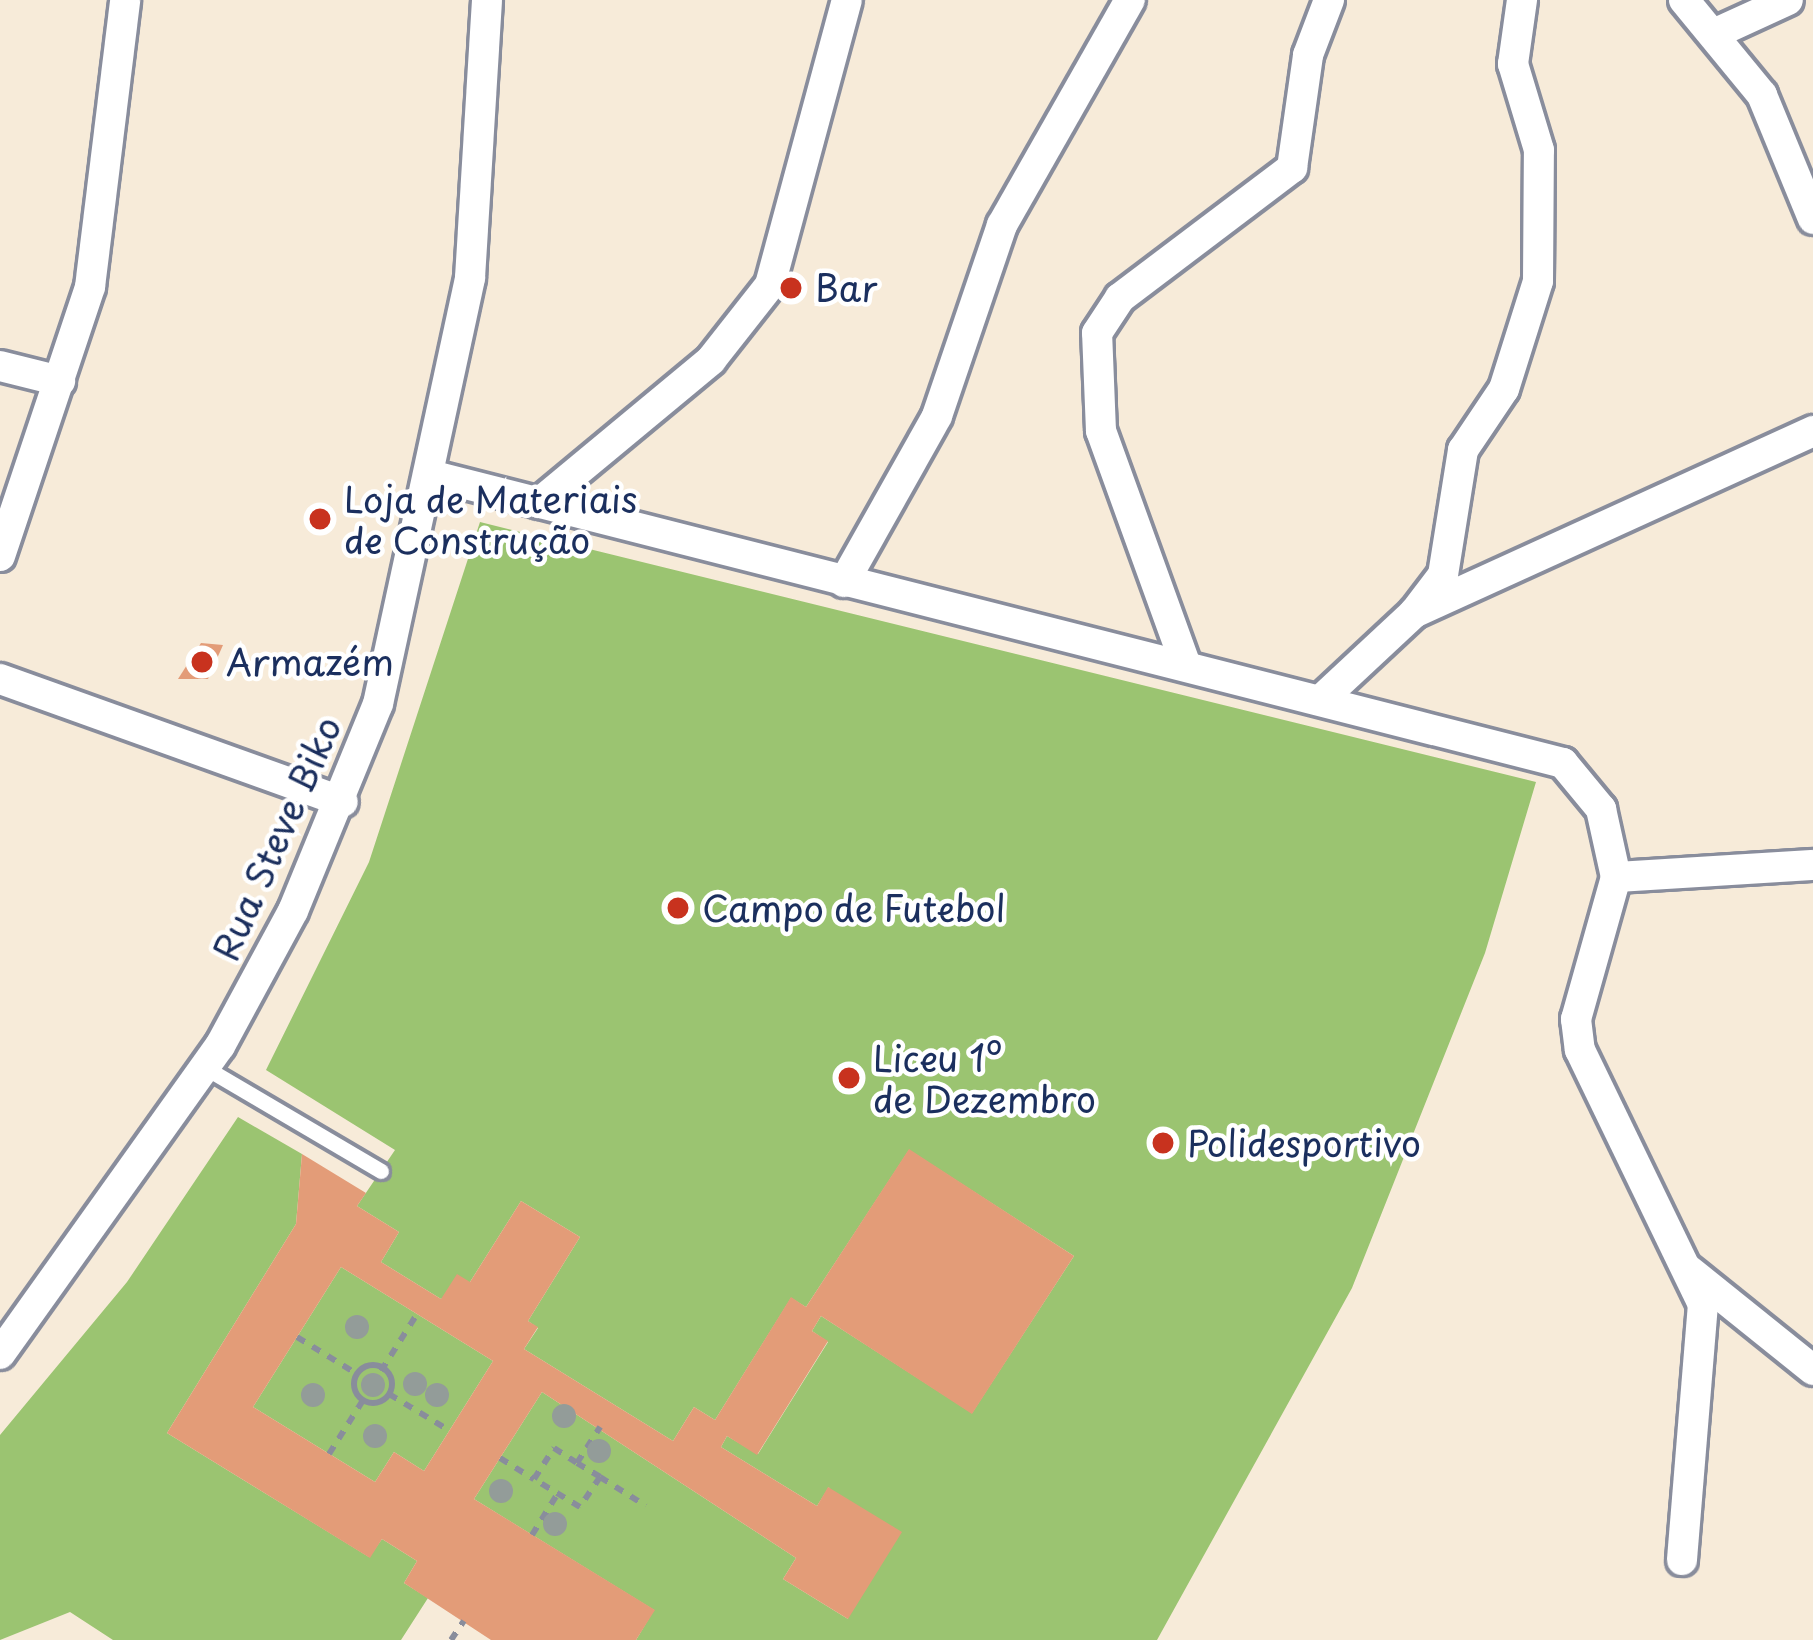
<!DOCTYPE html>
<html>
<head>
<meta charset="utf-8">
<style>
	body { margin:0 }
	#map { position:relative; width:1813px; height:1640px; overflow:hidden; background:#f7ebd9; font-family:"Playpen Sans",sans-serif }
	div>[style] { position:absolute }
	[style*='--x'] { left:calc(var(--x)*1px); top:calc(var(--y)*1px); width:calc(var(--w)*1px); rotate:calc(var(--a)*1deg) }
	.green>* { inset:0; background:#9bc471 }
	.building>* { inset:0; background:#e39c78 }
	.path>* { height:6px; margin-top:-3px; transform-origin:0; background:repeating-linear-gradient(90deg,#898d9c 0 9px,transparent 0 18px) }
	.path>.ring { margin:-3px; padding:0; box-sizing:content-box; background:none; border:6px solid #898d9c; border-radius:50% }
	.roads { filter:drop-shadow(3px 0 #898d9c) drop-shadow(-3px 0 #898d9c) drop-shadow(0 3px #898d9c) drop-shadow(0 -3px #898d9c) }
	.service>* { height:15px; margin:-7.5px; padding:0 7.5px; transform-origin:7.5px; border-radius:7.5px; background:#fff }
	.minor>* { height:30px; margin:-15px; padding:0 15px; transform-origin:15px; border-radius:15px; background:#fff }
	.trees>* { width:24px; height:24px; margin:-12px; border-radius:50%; background:#939c99 }
	.dots>* { width:33px; height:33px; translate:-50% -50%; box-sizing:border-box; border:6px solid #fff; border-radius:50% }
	span { translate:-50% -50%; white-space:nowrap; text-align:center; line-height:1.15; -webkit-text-stroke:9px #fff; paint-order:stroke }
	.poi-label { font-size:36px; color:#1b2f5e }
	.left { translate:0 -50%; text-align:left }
	.street-label { font-size:36px; color:#1b2f5e }
</style>
</head>
<body>
<div id="map">
	<div class="green">
		<div style="clip-path:polygon(480px 522px,1536px 782px,1485px 953px,1352px 1288px,1157px 1640px,636px 1640px,654px 1610px,474px 1499px,542px 1392px,796px 1558px,783px 1579px,848px 1619px,829px 1487px,817px 1506px,721px 1447px,727px 1436px,758px 1454px,828px 1342px,812px 1331px,821px 1316px,972px 1413px,1074px 1256px,909px 1150px,806px 1307px,791px 1298px,715px 1420px,694px 1407px,673px 1441px,524px 1349px,538px 1328px,528px 1321px,580px 1237px,521px 1201px,470px 1282px,441px 1299px,381px 1262px,399px 1232px,357px 1206px,395px 1150px,266px 1070px,369px 862px)"></div>
		<div style="clip-path:polygon(238px 1117px,302px 1154px,296px 1224px,167px 1433px,369px 1557px,382px 1539px,417px 1561px,404px 1583px,428px 1598px,401px 1640px,113px 1640px,70px 1612px,0 1640px,0 1435px,127px 1282px)"></div>
		<div style="clip-path:polygon(341px 1267px,493px 1361px,424px 1471px,394px 1452px,375px 1482px,253px 1407px)"></div>
	</div>
	<div class="building">
		<div style="clip-path:polygon(786px 276px,804px 282px,795px 298px,781px 295px)"></div>
		<div style="clip-path:polygon(201px 643px,223px 645px,208px 679px,178px 679px)"></div>
		<div style="clip-path:polygon(evenodd,909px 1149px,1074px 1256px,972px 1414px,821px 1316px,812px 1331px,828px 1341px,757px 1455px,727px 1436px,721px 1447px,817px 1506px,828px 1487px,902px 1532px,848px 1619px,783px 1579px,796px 1558px,542px 1392px,474px 1499px,655px 1610px,636px 1640px,491px 1640px,404px 1583px,417px 1561px,382px 1539px,370px 1558px,167px 1433px,296px 1224px,302px 1154px,366px 1193px,357px 1206px,399px 1232px,381px 1262px,441px 1299px,457px 1274px,470px 1282px,521px 1201px,580px 1237px,528px 1321px,538px 1327px,524px 1349px,673px 1441px,694px 1407px,715px 1420px,791px 1297px,806px 1307px,909px 1149px,341px 1267px,493px 1361px,424px 1471px,394px 1452px,375px 1482px,253px 1407px,341px 1267px)"></div>
	</div>
	<div class="path">
		<div style="--x:297;--y:1337;--w:70;--a:31.7"></div>
		<div class="ring" style="left:354px;top:1365px;width:32px;height:32px"></div>
		<div style="--x:381;--y:1371;--w:67;--a:-57.7"></div>
		<div style="--x:389;--y:1394;--w:71;--a:31.2"></div>
		<div style="--x:329;--y:1454;--w:67;--a:-57.7"></div>
		<div style="--x:500;--y:1458;--w:40;--a:32"></div>
		<div style="--x:577;--y:1463;--w:43;--a:-57.4"></div>
		<div style="--x:600;--y:1477;--w:36;--a:124"></div>
		<div style="--x:580;--y:1507;--w:54;--a:-148.7"></div>
		<div style="--x:534;--y:1479;--w:37;--a:-57"></div>
		<div style="--x:554;--y:1448;--w:27;--a:33"></div>
		<div style="--x:577;--y:1463;--w:27;--a:31"></div>
		<div style="--x:600;--y:1477;--w:54;--a:32.2"></div>
		<div style="--x:532;--y:1535;--w:49;--a:-58.2"></div>
		<div style="--x:451;--y:1640;--w:23;--a:-56"></div>
	</div>
	<div class="roads">
		<div class="service">
			<div style="--x:206;--y:1068;--w:203;--a:30.5"></div>
		</div>
		<div class="minor">
			<div style="--x:1684;--y:0;--w:123;--a:50.6"></div>
			<div style="--x:1762;--y:95;--w:134;--a:67.6"></div>
			<div style="--x:1716;--y:33;--w:79;--a:-24.6"></div>
			<div style="--x:0;--y:366;--w:62;--a:14"></div>
			<div style="--x:434;--y:476;--w:1165;--a:14.26"></div>
			<div style="--x:1563;--y:763;--w:60;--a:50.4"></div>
			<div style="--x:1601;--y:809;--w:70;--a:77.6"></div>
			<div style="--x:1616;--y:877;--w:148;--a:105.7"></div>
			<div style="--x:1576;--y:1019;--w:31;--a:83"></div>
			<div style="--x:1580;--y:1050;--w:282;--a:64.2"></div>
			<div style="--x:1703;--y:1304;--w:257;--a:94.7"></div>
			<div style="--x:539;--y:503;--w:224;--a:-39.7"></div>
			<div style="--x:711;--y:360;--w:95;--a:-51.8"></div>
			<div style="--x:770;--y:285;--w:295;--a:-74.9"></div>
			<div style="--x:0;--y:556;--w:284;--a:-71.5"></div>
			<div style="--x:90;--y:287;--w:289;--a:-83"></div>
			<div style="--x:844;--y:582;--w:190;--a:-60.7"></div>
			<div style="--x:937;--y:416;--w:202;--a:-71.2"></div>
			<div style="--x:1002;--y:225;--w:259;--a:-60.4"></div>
			<div style="--x:1414;--y:613;--w:48;--a:-52.7"></div>
			<div style="--x:1443;--y:575;--w:127;--a:-80.9"></div>
			<div style="--x:1463;--y:450;--w:73;--a:-56.1"></div>
			<div style="--x:1504;--y:389;--w:113;--a:-72.5"></div>
			<div style="--x:1538;--y:281;--w:131;--a:-89.6"></div>
			<div style="--x:1539;--y:150;--w:90;--a:-106.8"></div>
			<div style="--x:1513;--y:64;--w:65;--a:-82"></div>
			<div style="--x:1184;--y:660;--w:244;--a:-109.9"></div>
			<div style="--x:1101;--y:431;--w:98;--a:-92.3"></div>
			<div style="--x:1097;--y:333;--w:42;--a:-56.7"></div>
			<div style="--x:1120;--y:298;--w:216;--a:-37.1"></div>
			<div style="--x:1292;--y:168;--w:114;--a:-81.9"></div>
			<div style="--x:1308;--y:55;--w:59;--a:-69.1"></div>
			<div style="--x:0;--y:679;--w:364;--a:19.7"></div>
			<div style="--x:1326;--y:695;--w:120;--a:-43"></div>
			<div style="--x:1414;--y:613;--w:439;--a:-24.5"></div>
			<div style="--x:1616;--y:877;--w:197;--a:-3.5"></div>
			<div style="--x:1690;--y:1271;--w:158;--a:38.8"></div>
			<div style="--x:0;--y:1354;--w:379;--a:-54.5"></div>
			<div style="--x:220;--y:1046;--w:153;--a:-61.6"></div>
			<div style="--x:293;--y:911;--w:224;--a:-67.7"></div>
			<div style="--x:378;--y:704;--w:436;--a:-77.8"></div>
			<div style="--x:470;--y:278;--w:279;--a:-86.5"></div>
		</div>
	</div>
	<div class="trees">
		<div style="left:357px;top:1327px"></div>
		<div style="left:415px;top:1384px"></div>
		<div style="left:373px;top:1385px"></div>
		<div style="left:313px;top:1395px"></div>
		<div style="left:437px;top:1395px"></div>
		<div style="left:564px;top:1416px"></div>
		<div style="left:375px;top:1436px"></div>
		<div style="left:599px;top:1451px"></div>
		<div style="left:501px;top:1491px"></div>
		<div style="left:555px;top:1524px"></div>
	</div>
	<div class="dots">
		<div style="left:791px;top:288px;background:#c8321e"></div>
		<div style="left:320px;top:519px;background:#c8321e"></div>
		<div style="left:202px;top:662px;background:#c8321e"></div>
		<div style="left:678px;top:908px;background:#c8321e"></div>
		<div style="left:849px;top:1078px;background:#c8321e"></div>
		<div style="left:1163px;top:1143px;background:#c8321e"></div>
	</div>
	<div class="poi-label">
		<span class="left" style="left:815px;top:288px">Bar</span>
		<span class="left" style="left:344px;top:519px">Loja de Materiais<br>de Construção</span>
		<span class="left" style="left:226px;top:662px">Armazém</span>
		<span class="left" style="left:702px;top:908px">Campo de Futebol</span>
		<span class="left" style="left:873px;top:1078px">Liceu 1º<br>de Dezembro</span>
		<span class="left" style="left:1187px;top:1143px">Polidesportivo</span>
	</div>
	<div class="street-label">
		<span style="left:276px;top:838px;rotate:-66deg">Rua Steve Biko</span>
	</div>
</div>
</body>
</html>
